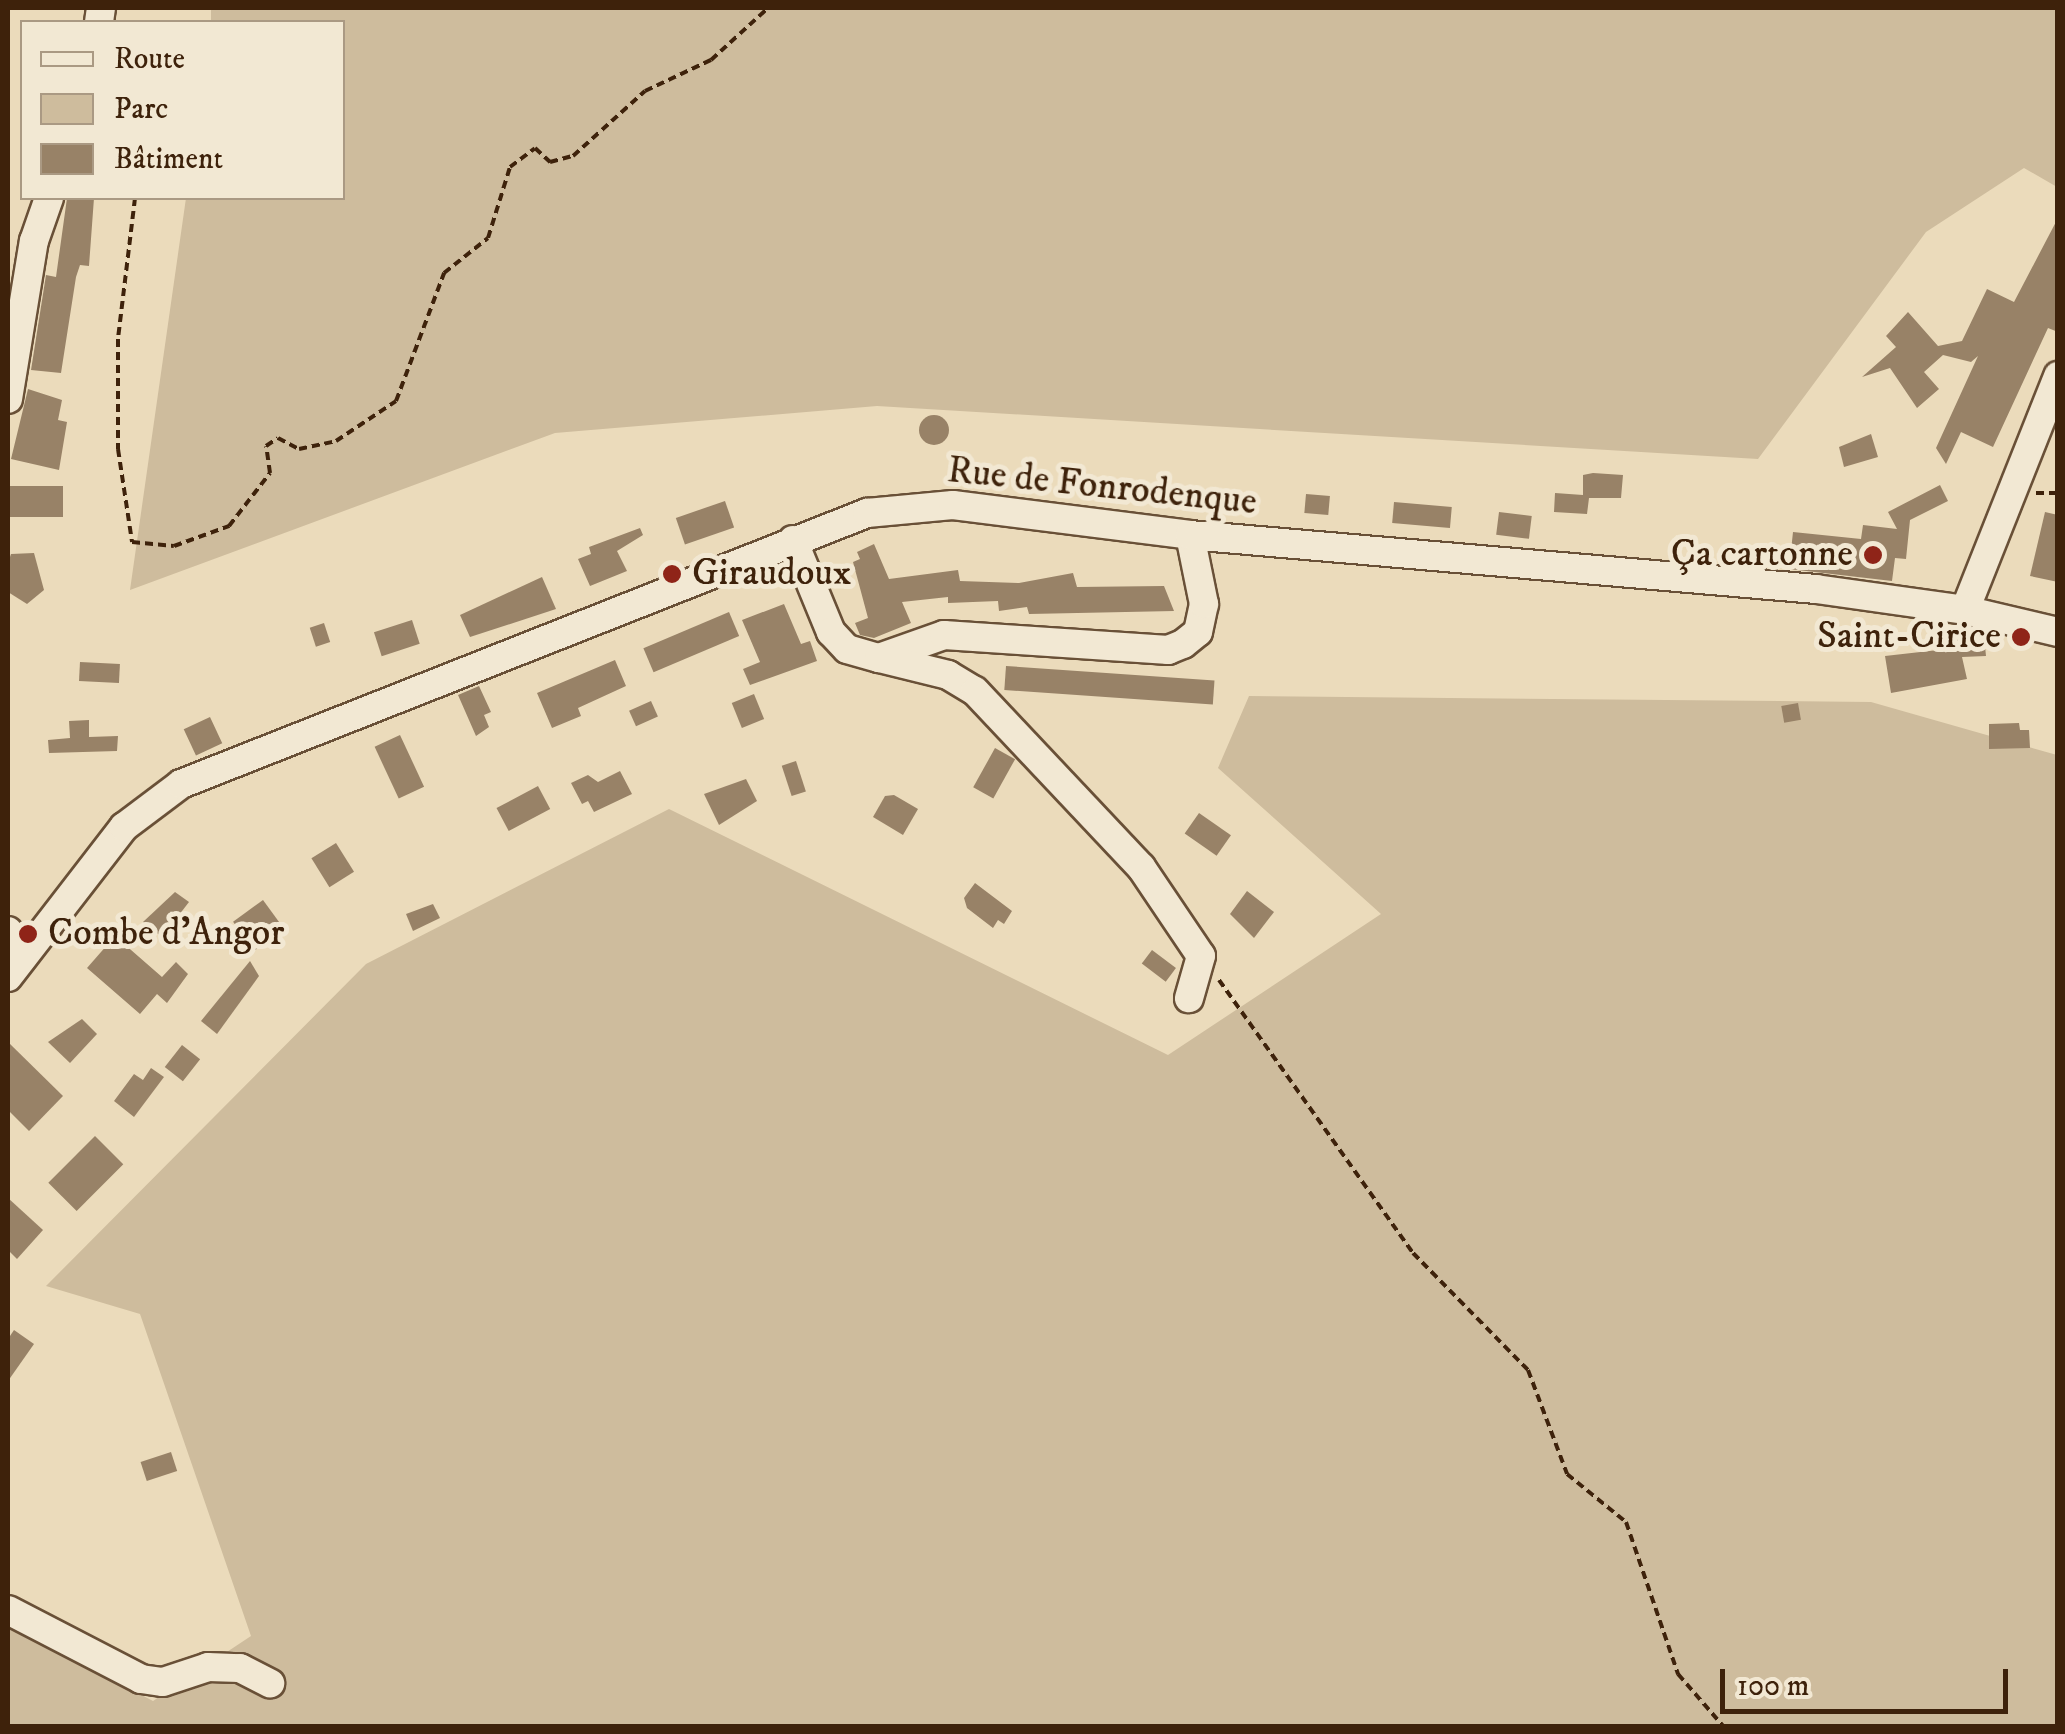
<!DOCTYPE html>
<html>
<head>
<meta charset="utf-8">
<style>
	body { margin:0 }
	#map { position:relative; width:2065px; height:1734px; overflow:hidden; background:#ebdbbb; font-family:"IM FELL DW Pica",serif }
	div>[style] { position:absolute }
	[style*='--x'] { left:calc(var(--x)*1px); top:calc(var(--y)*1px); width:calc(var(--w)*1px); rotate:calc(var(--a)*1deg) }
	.green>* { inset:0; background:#cebc9d }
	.building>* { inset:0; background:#988267; transform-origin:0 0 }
	.round { border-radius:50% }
	.path>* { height:4px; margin-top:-2px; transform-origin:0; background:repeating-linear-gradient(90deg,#3e220b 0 8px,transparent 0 13px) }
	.roads { filter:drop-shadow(2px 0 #695037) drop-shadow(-2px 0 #695037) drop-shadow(0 2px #695037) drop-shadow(0 -2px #695037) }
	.minor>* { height:28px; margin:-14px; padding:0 14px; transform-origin:14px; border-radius:14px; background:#f2e8d3 }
	.dots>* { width:28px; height:28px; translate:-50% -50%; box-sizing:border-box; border:5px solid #f2e8d3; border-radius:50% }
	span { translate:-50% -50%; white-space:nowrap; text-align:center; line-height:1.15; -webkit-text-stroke:10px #f2e8d3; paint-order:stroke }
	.street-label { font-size:38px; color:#3e220b }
	.poi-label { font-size:38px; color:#3e220b }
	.right { translate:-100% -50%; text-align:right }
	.left { translate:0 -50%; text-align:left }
	.frame { position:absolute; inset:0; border:10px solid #3e220b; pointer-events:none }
	.legend { position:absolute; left:20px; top:20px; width:325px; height:180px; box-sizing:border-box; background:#f2e8d3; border:2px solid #aa9983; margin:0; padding:12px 18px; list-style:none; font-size:30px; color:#3e220b }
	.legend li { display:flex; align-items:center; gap:20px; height:50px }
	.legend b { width:50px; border:2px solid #aa9983 }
	.scale { position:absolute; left:1720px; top:1669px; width:288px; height:45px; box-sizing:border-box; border:5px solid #3e220b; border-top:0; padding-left:12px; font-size:30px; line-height:35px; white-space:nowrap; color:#3e220b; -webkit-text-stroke:8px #f2e8d3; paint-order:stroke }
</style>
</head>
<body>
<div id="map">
	<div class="green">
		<div style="clip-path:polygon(211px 8px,2057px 8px,2057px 187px,2024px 168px,1926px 232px,1758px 459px,877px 406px,555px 433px,130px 590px,186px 198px,342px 198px,342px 22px,211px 22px)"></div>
		<div style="clip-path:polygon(1249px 696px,1871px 702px,2057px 755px,2057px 1726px,8px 1726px,8px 1625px,153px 1701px,251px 1636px,140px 1314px,46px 1286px,366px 964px,669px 809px,1168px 1055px,1381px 914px,1218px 768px)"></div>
	</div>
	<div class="building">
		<div style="clip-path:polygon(67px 198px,94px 198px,89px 266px,80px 265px,76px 277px,61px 373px,31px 370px,46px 275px,56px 277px)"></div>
		<div style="clip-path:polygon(2058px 218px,2058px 332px,2048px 328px,1993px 447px,1961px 432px,1946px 464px,1936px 448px,1978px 356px,1971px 362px,1943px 355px,1924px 372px,1939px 389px,1917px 408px,1890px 368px,1862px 377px,1896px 347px,1886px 336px,1908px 312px,1938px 346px,1962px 341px,1987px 289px,2014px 302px)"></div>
		<div style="clip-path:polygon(28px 389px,62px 400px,58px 420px,67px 422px,59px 470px,11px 459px)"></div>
		<div class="round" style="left:919px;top:415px;width:30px;height:30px"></div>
		<div style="clip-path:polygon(1871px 434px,1878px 457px,1844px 467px,1839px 447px)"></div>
		<div style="clip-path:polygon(1593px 473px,1623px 475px,1621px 498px,1589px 498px,1587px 514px,1554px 512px,1555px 493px,1583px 495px,1583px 475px)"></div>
		<div style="clip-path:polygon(1940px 485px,1948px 501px,1910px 520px,1906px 559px,1895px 558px,1892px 581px,1789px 569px,1793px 532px,1861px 539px,1863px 525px,1897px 529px,1888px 512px)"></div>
		<div style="left:8px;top:486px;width:55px;height:31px"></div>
		<div style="left:1306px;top:494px;width:24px;height:19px;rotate:5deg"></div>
		<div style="left:725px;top:501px;width:28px;height:52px;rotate:71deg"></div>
		<div style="left:1394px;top:502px;width:58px;height:21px;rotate:5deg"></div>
		<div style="left:1499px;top:512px;width:33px;height:23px;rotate:7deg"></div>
		<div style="clip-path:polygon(2045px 512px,2058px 515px,2058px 582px,2030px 576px)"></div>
		<div style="clip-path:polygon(640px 528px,643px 535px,617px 551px,627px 571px,590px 586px,578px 559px,591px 554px,589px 547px)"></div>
		<div style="clip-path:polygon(874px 544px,889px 579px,958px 570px,960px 581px,1019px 583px,1073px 573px,1077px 587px,1164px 586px,1174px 611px,1029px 614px,1027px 607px,999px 611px,998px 601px,948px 603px,948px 597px,902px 602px,911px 623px,874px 638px,860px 635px,855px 623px,868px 618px,853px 562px,860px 559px,857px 552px)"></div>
		<div style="clip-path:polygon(34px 553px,44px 590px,27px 604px,8px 592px,8px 563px,11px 554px)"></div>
		<div style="clip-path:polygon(542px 577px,556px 609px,470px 637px,460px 615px)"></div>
		<div style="clip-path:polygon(784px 604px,801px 644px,810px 641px,817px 661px,750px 685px,743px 669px,760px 662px,742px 620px)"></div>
		<div style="left:729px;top:612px;width:26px;height:93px;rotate:67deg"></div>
		<div style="left:412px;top:620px;width:25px;height:40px;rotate:72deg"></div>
		<div style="left:324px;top:623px;width:20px;height:15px;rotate:72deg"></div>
		<div style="clip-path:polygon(1954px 626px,1984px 636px,1986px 656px,1962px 657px,1967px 679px,1891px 693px,1885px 656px,1947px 649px)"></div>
		<div style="clip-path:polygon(615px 660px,626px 686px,578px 708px,581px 716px,552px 728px,537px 693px)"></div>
		<div style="left:80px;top:662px;width:40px;height:19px;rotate:3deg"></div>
		<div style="left:1006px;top:666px;width:209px;height:24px;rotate:4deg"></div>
		<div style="clip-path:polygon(479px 686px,491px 712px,484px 715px,489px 727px,476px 736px,458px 695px)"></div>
		<div style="left:754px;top:694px;width:27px;height:24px;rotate:68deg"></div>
		<div style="left:651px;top:701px;width:17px;height:24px;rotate:66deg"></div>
		<div style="left:1798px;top:703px;width:17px;height:17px;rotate:80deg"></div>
		<div style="left:210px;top:717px;width:29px;height:29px;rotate:65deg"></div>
		<div style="clip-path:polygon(89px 720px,89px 737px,118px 736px,117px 751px,49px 753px,48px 740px,70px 738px,69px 721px)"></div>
		<div style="clip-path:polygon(2019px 723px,2020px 730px,2029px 730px,2030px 748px,1989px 749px,1989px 724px)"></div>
		<div style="left:400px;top:735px;width:57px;height:28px;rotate:65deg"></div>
		<div style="left:995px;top:748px;width:23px;height:45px;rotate:29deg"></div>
		<div style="left:796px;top:761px;width:32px;height:15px;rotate:72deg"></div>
		<div style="clip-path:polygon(620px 771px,632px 794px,594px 812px,588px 801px,582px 804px,571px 783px,588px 775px,598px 782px)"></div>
		<div style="clip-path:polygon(746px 779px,757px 801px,719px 825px,704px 794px)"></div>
		<div style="left:538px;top:786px;width:26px;height:47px;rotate:62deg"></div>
		<div style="clip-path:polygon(894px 795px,918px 809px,903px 835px,873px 817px,885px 796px)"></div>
		<div style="left:1199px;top:813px;width:39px;height:25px;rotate:35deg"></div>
		<div style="left:336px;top:843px;width:34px;height:29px;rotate:58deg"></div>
		<div style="clip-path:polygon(975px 883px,1012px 911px,1004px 924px,998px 920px,993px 928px,967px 908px,964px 898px)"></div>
		<div style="clip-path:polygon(1247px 891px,1274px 912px,1254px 938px,1230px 914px)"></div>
		<div style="clip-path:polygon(175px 892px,189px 902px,162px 937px,143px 922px)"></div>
		<div style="left:263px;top:900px;width:36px;height:37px;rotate:54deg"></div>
		<div style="clip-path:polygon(433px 904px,440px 918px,413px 931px,406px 914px)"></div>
		<div style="clip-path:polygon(115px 936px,162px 977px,176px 962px,188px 974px,167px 1003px,157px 994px,140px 1014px,87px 968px)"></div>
		<div style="left:1152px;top:950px;width:30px;height:17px;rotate:37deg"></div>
		<div style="clip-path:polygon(250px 961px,259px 976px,217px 1034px,201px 1021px)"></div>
		<div style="clip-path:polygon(82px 1019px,97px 1034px,70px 1063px,48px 1042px)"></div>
		<div style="clip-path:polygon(8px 1042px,63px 1096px,29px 1131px,8px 1110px)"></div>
		<div style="left:182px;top:1045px;width:23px;height:28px;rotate:38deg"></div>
		<div style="clip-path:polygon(151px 1068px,164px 1077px,134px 1117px,114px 1101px,134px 1074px,143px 1080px)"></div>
		<div style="left:95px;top:1136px;width:40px;height:66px;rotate:45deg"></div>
		<div style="clip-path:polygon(8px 1198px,43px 1230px,17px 1259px,8px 1250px)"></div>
		<div style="clip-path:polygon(14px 1330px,34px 1344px,8px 1381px,8px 1339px)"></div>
		<div style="left:171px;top:1452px;width:20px;height:32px;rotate:72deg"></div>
	</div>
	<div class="path">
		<div style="--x:135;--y:198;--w:142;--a:96.9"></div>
		<div style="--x:118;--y:339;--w:110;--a:90"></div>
		<div style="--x:118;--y:449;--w:94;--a:81.4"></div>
		<div style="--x:132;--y:542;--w:42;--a:5.4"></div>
		<div style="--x:174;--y:546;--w:59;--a:-20"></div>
		<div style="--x:229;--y:526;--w:67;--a:-52.3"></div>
		<div style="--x:270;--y:473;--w:27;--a:-98"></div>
		<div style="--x:266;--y:446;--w:14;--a:-34"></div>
		<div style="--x:278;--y:438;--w:24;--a:28"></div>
		<div style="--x:299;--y:449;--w:38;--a:-12"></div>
		<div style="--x:336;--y:441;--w:72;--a:-33.7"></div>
		<div style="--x:396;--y:401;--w:137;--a:-69.4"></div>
		<div style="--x:444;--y:273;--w:56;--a:-38.5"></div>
		<div style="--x:488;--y:238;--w:74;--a:-72.8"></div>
		<div style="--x:510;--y:167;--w:31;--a:-37"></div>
		<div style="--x:535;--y:148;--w:21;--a:43"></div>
		<div style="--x:550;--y:162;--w:24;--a:-15"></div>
		<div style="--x:573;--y:156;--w:97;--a:-42.1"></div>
		<div style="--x:645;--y:91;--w:73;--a:-25.2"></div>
		<div style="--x:711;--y:60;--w:77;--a:-42.4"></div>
		<div style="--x:2036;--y:493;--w:22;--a:0"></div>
		<div style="--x:1219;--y:980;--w:335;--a:54.6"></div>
		<div style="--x:1413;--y:1253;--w:164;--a:45.5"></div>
		<div style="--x:1528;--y:1370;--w:111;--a:69.4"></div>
		<div style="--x:1567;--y:1474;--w:76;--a:39.1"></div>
		<div style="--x:1626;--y:1522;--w:161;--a:71.1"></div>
		<div style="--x:1678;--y:1674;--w:69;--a:49.1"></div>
	</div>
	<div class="roads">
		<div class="minor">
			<div style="--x:99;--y:22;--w:14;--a:-82"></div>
			<div style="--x:8;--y:399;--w:160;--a:-80.7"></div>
			<div style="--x:34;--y:241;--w:46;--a:-70.8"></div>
			<div style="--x:793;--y:540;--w:100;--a:67.6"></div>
			<div style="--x:831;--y:632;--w:23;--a:47"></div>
			<div style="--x:847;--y:649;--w:33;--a:16"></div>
			<div style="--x:879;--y:658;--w:69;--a:-19.5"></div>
			<div style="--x:944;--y:635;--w:225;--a:3.8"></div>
			<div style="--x:1168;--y:650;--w:16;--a:-22"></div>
			<div style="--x:1183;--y:644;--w:19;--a:-39"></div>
			<div style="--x:1198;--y:632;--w:29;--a:-78"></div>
			<div style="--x:1204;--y:604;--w:70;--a:-101.5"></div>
			<div style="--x:1965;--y:610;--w:252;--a:-68.3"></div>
			<div style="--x:879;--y:658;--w:71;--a:13.8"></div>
			<div style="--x:948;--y:675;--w:31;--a:31"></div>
			<div style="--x:975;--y:691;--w:242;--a:46.7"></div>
			<div style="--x:1141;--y:867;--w:107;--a:56"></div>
			<div style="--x:1201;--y:956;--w:44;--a:105.9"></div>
			<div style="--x:8;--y:931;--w:30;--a:60"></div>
			<div style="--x:8;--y:977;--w:190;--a:-52.3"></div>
			<div style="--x:124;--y:827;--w:71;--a:-37"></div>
			<div style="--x:181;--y:784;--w:738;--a:-21.56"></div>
			<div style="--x:867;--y:513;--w:86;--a:-5.3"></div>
			<div style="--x:953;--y:505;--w:239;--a:7.2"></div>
			<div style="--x:1190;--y:535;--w:628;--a:4.93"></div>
			<div style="--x:1816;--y:589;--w:150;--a:8"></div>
			<div style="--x:1965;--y:610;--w:96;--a:13.3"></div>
			<div style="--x:8;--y:1610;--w:150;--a:27.4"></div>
			<div style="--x:141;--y:1679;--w:22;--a:8"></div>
			<div style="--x:163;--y:1682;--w:47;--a:-18.4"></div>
			<div style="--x:208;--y:1667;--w:32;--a:2"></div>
			<div style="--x:240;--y:1668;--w:34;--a:27"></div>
		</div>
	</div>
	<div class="dots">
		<div style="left:1873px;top:555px;background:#8f2418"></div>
		<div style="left:672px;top:574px;background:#8f2418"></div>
		<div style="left:2021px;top:637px;background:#8f2418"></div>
		<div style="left:28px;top:934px;background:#8f2418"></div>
	</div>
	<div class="street-label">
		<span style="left:1102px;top:487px;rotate:6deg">Rue de Fonrodenque</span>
	</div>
	<div class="poi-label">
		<span class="right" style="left:1853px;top:555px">Ça cartonne</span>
		<span class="left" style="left:692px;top:574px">Giraudoux</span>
		<span class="right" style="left:2001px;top:637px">Saint-Cirice</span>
		<span class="left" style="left:48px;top:934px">Combe d'Angor</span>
	</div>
	<div class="frame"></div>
	<ul class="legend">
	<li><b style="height:12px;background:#f2e8d3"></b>Route</li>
	<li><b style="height:28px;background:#cebc9d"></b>Parc</li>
	<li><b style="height:28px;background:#988267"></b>Bâtiment</li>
	</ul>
	<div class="scale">100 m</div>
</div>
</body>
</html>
